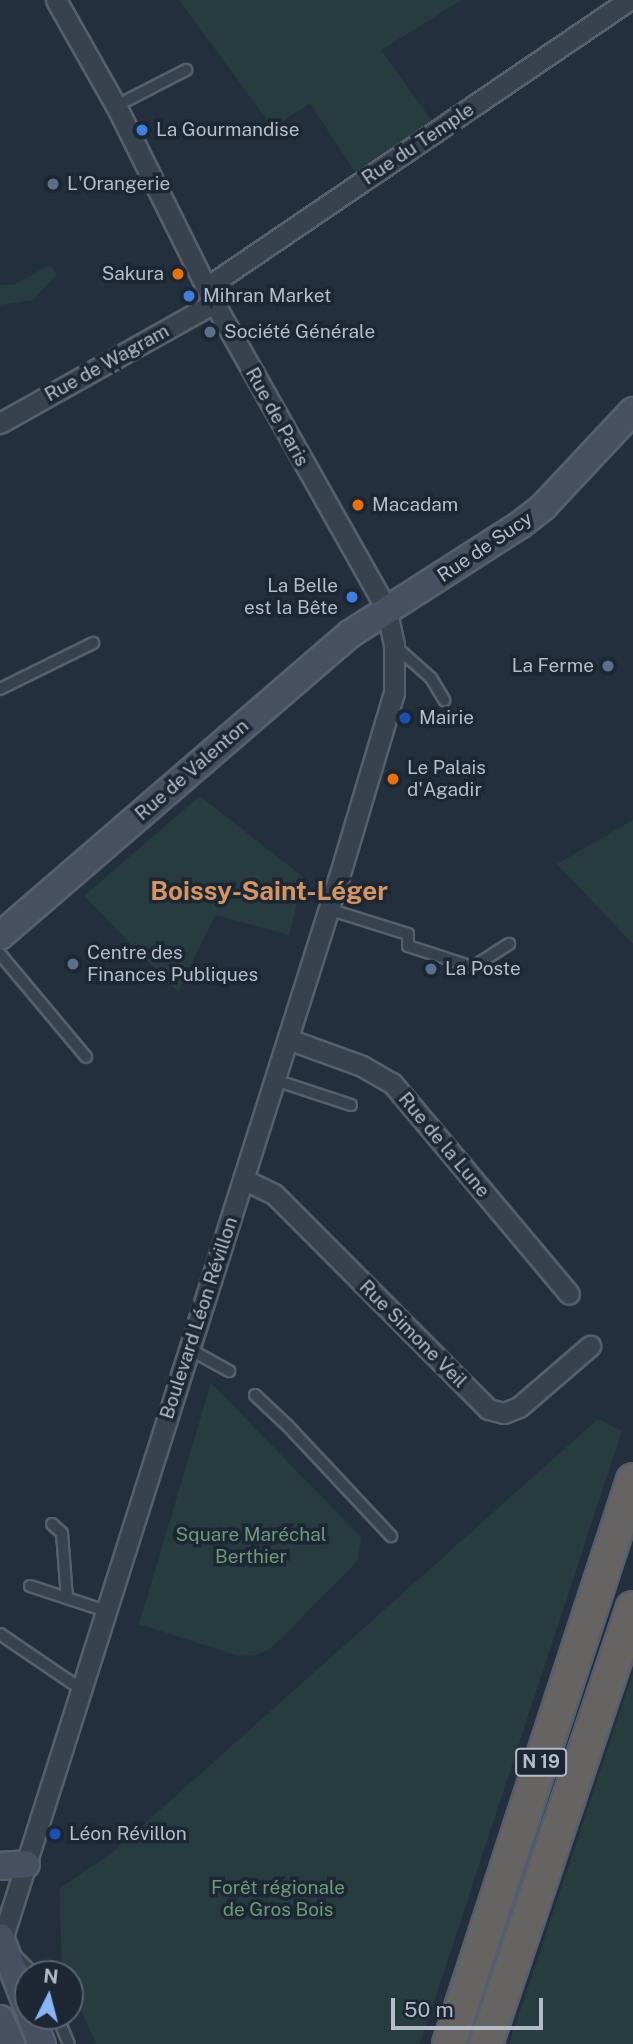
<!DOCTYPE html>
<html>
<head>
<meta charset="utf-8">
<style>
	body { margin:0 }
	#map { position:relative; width:633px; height:2044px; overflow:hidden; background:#242f3e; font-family:"Public Sans",sans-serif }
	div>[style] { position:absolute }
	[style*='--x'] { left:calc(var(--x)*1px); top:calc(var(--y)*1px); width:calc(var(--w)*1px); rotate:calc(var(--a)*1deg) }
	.green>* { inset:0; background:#263c3f }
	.roads { filter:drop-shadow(2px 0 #565f6c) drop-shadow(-2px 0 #565f6c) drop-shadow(0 2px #565f6c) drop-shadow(0 -2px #565f6c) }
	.service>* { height:10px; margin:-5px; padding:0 5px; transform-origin:5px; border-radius:5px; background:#38414e }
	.minor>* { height:19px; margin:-9.5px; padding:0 9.5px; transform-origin:9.5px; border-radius:9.5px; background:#38414e }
	.secondary>* { height:26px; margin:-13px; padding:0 13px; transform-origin:13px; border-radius:13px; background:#465061 }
	.trunk>* { height:32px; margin:-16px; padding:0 16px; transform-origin:16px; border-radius:16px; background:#656462 }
	.dots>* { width:19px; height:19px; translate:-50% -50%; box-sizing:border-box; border:4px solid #1d2633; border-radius:50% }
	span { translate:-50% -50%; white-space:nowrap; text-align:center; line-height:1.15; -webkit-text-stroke:7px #1d2633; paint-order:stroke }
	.shield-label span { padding:2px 5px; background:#1d2633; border:2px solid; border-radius:5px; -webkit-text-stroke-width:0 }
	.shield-label { font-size:18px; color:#b4bcc9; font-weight:700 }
	.poi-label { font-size:19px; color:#b4bcc9 }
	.left { translate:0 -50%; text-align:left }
	.right { translate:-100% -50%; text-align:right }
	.street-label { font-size:19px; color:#b4bcc9 }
	.park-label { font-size:19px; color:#6b9a76 }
	.district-label { font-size:26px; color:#d59563; font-weight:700 }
	.north { position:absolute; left:14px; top:1960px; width:70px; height:70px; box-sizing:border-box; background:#1d2633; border:2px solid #59626f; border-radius:50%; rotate:6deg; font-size:19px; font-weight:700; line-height:28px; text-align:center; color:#b4bcc9 }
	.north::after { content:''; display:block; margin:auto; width:24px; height:32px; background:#8ab4f8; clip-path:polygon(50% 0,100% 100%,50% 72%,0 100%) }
	.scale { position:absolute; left:391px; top:1998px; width:152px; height:32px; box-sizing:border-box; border:4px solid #b4bcc9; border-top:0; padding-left:9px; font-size:21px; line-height:24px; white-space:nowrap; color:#b4bcc9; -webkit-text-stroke:5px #1d2633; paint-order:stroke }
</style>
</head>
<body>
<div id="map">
	<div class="green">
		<div style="clip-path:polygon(179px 0,462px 0,381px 50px,433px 122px,355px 172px,310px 103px,273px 128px)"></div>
		<div style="clip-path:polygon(50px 265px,57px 274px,33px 300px,0 305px,0 285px,13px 285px)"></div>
		<div style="clip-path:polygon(200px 796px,303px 877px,289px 935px,215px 915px,178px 992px,84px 896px)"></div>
		<div style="clip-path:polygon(633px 820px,633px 944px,557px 864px)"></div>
		<div style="clip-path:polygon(211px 1383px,361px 1537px,358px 1560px,284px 1636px,268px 1650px,255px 1655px,239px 1656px,139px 1624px)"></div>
		<div style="clip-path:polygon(598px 1419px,622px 1431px,420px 2044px,96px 2044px,70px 1984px,70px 1974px,65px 1974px,62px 1966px,59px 1889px,114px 1851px)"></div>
		<div style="clip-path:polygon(633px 1673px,633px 2044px,509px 2044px)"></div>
	</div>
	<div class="roads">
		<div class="service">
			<div style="--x:116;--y:106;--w:79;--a:-27.2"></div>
			<div style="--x:395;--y:646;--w:48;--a:41.6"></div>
			<div style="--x:431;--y:678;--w:26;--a:59"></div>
			<div style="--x:0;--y:689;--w:104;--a:-26.3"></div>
			<div style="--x:328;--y:909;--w:84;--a:17.4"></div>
			<div style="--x:408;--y:934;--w:12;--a:90"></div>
			<div style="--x:408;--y:946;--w:68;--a:17.9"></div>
			<div style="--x:473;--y:967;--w:43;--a:-32.6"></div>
			<div style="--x:0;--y:954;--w:134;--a:50.1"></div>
			<div style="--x:275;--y:1080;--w:80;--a:18.2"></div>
			<div style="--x:189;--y:1349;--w:46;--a:28.8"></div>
			<div style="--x:255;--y:1395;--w:45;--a:43.2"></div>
			<div style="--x:288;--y:1426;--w:151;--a:46.9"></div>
			<div style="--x:52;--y:1524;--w:13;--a:42"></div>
			<div style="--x:62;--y:1533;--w:65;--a:85.6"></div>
			<div style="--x:30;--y:1586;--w:80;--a:18.2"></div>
			<div style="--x:0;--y:1634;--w:98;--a:34.2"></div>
			<div style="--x:17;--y:1957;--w:24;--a:45"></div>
			<div style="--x:57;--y:2016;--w:30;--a:67"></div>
		</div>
		<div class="minor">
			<div style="--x:207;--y:287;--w:510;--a:-34.22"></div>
			<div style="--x:0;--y:423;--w:245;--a:-29.3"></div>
			<div style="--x:288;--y:1039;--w:79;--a:20"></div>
			<div style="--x:362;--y:1066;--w:34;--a:30"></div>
			<div style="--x:392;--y:1083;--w:275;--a:50"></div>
			<div style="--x:243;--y:1179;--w:34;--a:26"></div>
			<div style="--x:274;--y:1194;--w:303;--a:45.1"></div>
			<div style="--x:488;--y:1409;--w:16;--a:14"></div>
			<div style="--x:504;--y:1413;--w:16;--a:-22"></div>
			<div style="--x:519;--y:1407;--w:94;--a:-40.7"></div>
			<div style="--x:0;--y:1946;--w:1132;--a:-72.41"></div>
			<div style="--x:342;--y:867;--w:182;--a:-73.4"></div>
			<div style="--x:394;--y:693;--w:48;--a:-90"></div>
			<div style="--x:394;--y:645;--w:38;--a:-102"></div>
			<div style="--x:386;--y:608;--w:350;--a:-119.4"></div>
			<div style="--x:214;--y:303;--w:220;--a:-116.4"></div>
			<div style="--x:116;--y:106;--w:122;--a:-119.5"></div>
		</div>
		<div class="secondary">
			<div style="--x:0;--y:936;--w:462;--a:-40.8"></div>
			<div style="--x:350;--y:634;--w:202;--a:-32.7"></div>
			<div style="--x:520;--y:525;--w:31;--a:-38"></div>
			<div style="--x:544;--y:506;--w:130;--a:-46.9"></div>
			<div style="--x:0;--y:1866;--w:26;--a:-4"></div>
			<div style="--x:0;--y:1937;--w:76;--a:68.5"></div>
			<div style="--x:31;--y:2016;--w:30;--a:69"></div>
			<div style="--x:0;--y:2019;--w:27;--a:66"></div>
		</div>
		<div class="trunk">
			<div style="--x:449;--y:2044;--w:593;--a:-71.93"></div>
			<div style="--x:486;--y:2044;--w:460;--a:-71.4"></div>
		</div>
	</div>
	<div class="dots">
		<div style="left:142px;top:130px;background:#3f7fe0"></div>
		<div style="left:53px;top:184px;background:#5c6f8a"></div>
		<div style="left:178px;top:274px;background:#e8710a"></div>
		<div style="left:189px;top:296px;background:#3f7fe0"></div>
		<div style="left:210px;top:332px;background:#5c6f8a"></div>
		<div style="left:358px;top:505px;background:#e8710a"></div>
		<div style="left:352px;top:597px;background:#3f7fe0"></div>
		<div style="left:608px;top:666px;background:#5c6f8a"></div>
		<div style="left:405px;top:718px;background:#1a4fb4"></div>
		<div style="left:393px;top:779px;background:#e8710a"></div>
		<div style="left:73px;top:964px;background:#5c6f8a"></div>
		<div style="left:431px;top:969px;background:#5c6f8a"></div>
		<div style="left:55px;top:1834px;background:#1a4fb4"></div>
	</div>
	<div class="shield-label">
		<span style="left:541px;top:1762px">N 19</span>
	</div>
	<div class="poi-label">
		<span class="left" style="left:156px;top:130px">La Gourmandise</span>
		<span class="left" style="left:67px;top:184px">L'Orangerie</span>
		<span class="right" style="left:164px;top:274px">Sakura</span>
		<span class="left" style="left:203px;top:296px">Mihran Market</span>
		<span class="left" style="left:224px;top:332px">Société Générale</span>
		<span class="left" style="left:372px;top:505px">Macadam</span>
		<span class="right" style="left:338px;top:597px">La Belle<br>est la Bête</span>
		<span class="right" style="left:594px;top:666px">La Ferme</span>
		<span class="left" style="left:419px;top:718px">Mairie</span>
		<span class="left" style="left:407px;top:779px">Le Palais<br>d'Agadir</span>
		<span class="left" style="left:87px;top:964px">Centre des<br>Finances Publiques</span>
		<span class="left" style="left:445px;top:969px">La Poste</span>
		<span class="left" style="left:69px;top:1834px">Léon Révillon</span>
	</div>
	<div class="street-label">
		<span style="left:418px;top:144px;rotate:-34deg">Rue du Temple</span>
		<span style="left:107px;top:363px;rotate:-29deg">Rue de Wagram</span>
		<span style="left:277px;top:417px;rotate:61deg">Rue de Paris</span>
		<span style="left:485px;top:547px;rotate:-34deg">Rue de Sucy</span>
		<span style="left:192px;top:770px;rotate:-41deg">Rue de Valenton</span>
		<span style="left:444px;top:1145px;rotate:50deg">Rue de la Lune</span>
		<span style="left:199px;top:1318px;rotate:-72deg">Boulevard Léon Révillon</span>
		<span style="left:413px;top:1334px;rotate:45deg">Rue Simone Veil</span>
	</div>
	<div class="park-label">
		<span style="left:251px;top:1546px">Square Maréchal<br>Berthier</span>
		<span style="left:278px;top:1899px">Forêt régionale<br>de Gros Bois</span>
	</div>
	<div class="district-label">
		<span style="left:269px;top:891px">Boissy-Saint-Léger</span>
	</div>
	<div class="north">N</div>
	<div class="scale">50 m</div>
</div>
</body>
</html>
